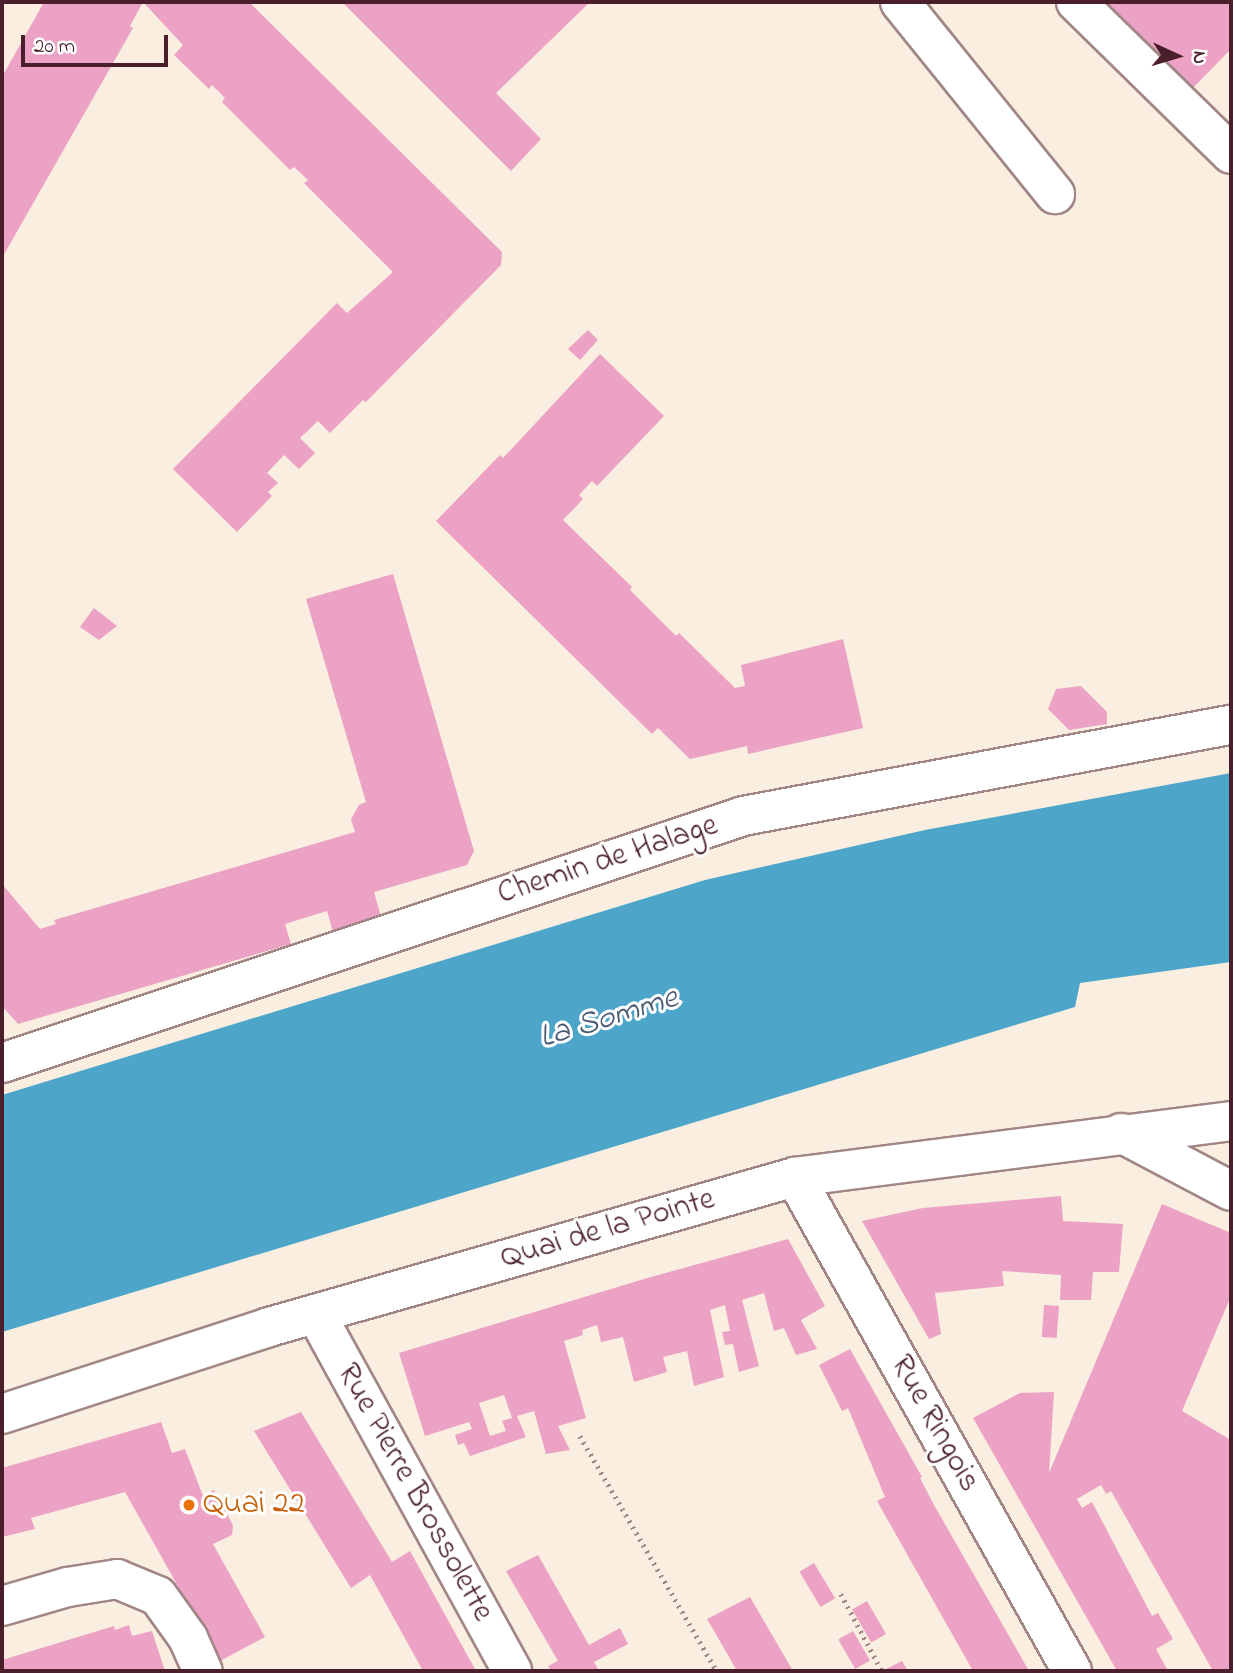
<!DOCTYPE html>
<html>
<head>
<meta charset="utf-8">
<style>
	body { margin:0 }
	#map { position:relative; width:1233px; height:1673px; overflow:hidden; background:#f9eee0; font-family:"Indie Flower",sans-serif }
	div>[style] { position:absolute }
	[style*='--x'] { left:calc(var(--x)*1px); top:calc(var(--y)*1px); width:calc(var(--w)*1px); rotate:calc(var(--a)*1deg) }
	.water>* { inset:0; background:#4da5ca }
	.building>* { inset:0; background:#eca2c4; transform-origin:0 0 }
	.path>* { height:4.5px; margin-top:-2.25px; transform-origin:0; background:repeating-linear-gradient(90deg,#a28686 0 2px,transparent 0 7px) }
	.roads { filter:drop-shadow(2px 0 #a28686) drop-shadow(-2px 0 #a28686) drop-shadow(0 2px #a28686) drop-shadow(0 -2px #a28686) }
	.minor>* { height:38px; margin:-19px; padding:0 19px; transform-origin:19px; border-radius:19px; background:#fff }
	.dots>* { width:19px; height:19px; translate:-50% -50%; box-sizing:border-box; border:4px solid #fff; border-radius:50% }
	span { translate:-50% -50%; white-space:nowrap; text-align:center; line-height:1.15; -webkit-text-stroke:6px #fff; paint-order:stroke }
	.street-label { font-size:32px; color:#4a1f2b }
	.food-label { font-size:32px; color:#c56008 }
	.left { translate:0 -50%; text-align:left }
	.water-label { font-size:33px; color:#4b5b73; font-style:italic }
	.frame { position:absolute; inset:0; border:4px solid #4a1f2b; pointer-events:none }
	.north { position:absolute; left:1142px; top:21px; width:70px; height:70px; -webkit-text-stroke:5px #fff; paint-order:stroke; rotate:94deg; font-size:19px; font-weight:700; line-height:28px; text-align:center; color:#4a1f2b }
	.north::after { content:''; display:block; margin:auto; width:24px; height:32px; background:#4a1f2b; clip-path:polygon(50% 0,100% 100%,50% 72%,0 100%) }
	.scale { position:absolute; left:21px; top:35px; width:147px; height:32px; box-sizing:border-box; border:4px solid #4a1f2b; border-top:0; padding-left:9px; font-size:21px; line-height:24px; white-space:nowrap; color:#4a1f2b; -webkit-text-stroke:5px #fff; paint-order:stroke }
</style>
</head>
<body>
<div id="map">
	<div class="water">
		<div style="clip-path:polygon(1231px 773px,1231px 962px,1080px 983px,1075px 1007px,2px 1332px,2px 1095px,705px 880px,925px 830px)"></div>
	</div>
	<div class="building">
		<div style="clip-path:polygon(44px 2px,249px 2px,502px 252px,501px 265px,366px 402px,363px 400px,330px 433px,318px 421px,300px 438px,315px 453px,299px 469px,284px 455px,267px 473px,278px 483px,268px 492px,272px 496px,237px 532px,173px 469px,337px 303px,347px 313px,393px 272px,304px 183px,308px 180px,294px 167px,290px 170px,222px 102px,225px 98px,212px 85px,209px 89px,174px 55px,183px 45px,143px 2px,130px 26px,133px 28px,2px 258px,2px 77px)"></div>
		<div style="clip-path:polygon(342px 2px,590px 2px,496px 93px,541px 139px,511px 171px)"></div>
		<div style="clip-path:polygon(1101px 2px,1231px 2px,1231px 49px,1189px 92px)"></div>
		<div style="clip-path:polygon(588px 330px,598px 340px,580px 360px,568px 349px)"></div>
		<div style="clip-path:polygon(600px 354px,664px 416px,597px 486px,592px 481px,579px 495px,583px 499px,563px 520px,632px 587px,630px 590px,676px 636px,679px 633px,735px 688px,745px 686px,741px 665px,843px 639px,863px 728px,748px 754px,747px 746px,690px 759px,658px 728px,652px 734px,436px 521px,500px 455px,503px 458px)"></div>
		<div style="clip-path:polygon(393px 574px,474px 851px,467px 865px,374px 892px,381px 917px,333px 932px,327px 911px,285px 924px,291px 944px,18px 1024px,2px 1006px,2px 884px,40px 929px,56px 924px,54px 920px,355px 832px,351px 819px,359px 805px,366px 802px,306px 599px)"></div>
		<div style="clip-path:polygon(94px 608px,117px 626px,99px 640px,80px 627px)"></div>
		<div style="clip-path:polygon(1081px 686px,1107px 712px,1107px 724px,1069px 730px,1048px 709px,1056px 689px)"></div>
		<div style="clip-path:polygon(1061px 1196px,1063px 1221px,1123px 1224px,1119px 1272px,1093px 1272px,1091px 1300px,1060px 1300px,1061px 1275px,1002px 1271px,1004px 1286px,935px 1293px,941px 1334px,929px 1339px,862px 1221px,923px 1208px)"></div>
		<div style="clip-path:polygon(1162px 1204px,1231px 1233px,1231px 1296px,1182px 1411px,1231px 1440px,1231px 1671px,1213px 1671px,1111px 1491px,1106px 1494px,1101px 1485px,1077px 1499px,1082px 1508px,1092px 1502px,1152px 1616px,1158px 1613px,1173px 1639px,1156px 1649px,1168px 1671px,1117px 1671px,973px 1418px,1020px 1393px,1054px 1392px,1049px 1473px)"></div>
		<div style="clip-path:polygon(evenodd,788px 1239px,825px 1306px,801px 1320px,817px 1349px,796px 1355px,784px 1328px,774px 1331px,764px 1293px,742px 1300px,759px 1366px,739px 1372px,733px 1344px,725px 1345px,722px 1332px,730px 1331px,725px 1305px,710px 1310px,724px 1377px,694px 1386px,687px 1351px,663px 1357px,667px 1372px,634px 1382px,623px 1337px,601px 1342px,597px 1325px,582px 1330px,583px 1335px,564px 1341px,586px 1418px,558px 1426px,570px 1450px,546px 1454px,534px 1411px,517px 1416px,526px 1437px,470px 1456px,464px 1443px,458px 1445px,455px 1435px,472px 1429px,469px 1422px,425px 1436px,399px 1353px,644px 1279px,788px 1239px,504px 1395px,512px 1418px,502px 1421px,506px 1431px,490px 1436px,479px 1403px,504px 1395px)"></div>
		<div style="left:1044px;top:1305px;width:15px;height:32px;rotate:4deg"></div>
		<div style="clip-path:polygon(850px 1349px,922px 1477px,920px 1478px,934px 1505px,1029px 1671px,973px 1671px,877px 1501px,885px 1497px,848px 1408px,842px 1411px,819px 1365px)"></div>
		<div style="clip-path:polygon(301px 1412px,392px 1562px,410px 1551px,476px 1671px,423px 1671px,370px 1575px,351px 1588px,254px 1431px)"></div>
		<div style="clip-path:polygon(161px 1422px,172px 1453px,185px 1449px,203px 1496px,214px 1490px,233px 1525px,232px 1535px,213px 1544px,265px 1637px,220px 1661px,125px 1492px,31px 1518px,35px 1529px,2px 1537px,2px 1468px)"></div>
		<div style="clip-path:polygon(538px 1555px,589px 1645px,620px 1628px,628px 1644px,594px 1662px,599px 1671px,551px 1671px,548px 1666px,558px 1661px,506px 1571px)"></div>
		<div style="left:814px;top:1563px;width:41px;height:17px;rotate:59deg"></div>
		<div style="clip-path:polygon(750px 1597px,775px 1640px,793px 1671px,737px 1671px,721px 1643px,707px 1619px)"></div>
		<div style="left:867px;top:1601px;width:38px;height:17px;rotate:60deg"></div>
		<div style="clip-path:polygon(129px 1625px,132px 1636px,152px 1631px,165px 1671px,2px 1671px,2px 1660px,114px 1626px,115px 1630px)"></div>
		<div style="left:853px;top:1631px;width:34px;height:17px;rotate:60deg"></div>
		<div style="clip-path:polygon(902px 1661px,908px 1671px,887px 1671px,886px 1669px)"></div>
	</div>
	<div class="path">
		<div style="--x:580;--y:1436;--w:272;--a:59.8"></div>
		<div style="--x:841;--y:1594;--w:87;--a:62"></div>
	</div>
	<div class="roads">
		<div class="minor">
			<div style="--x:900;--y:2;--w:247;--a:51.1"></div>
			<div style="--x:1076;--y:2;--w:217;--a:44.4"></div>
			<div style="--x:2;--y:1063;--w:781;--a:-18.43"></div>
			<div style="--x:743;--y:816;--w:496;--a:-10.6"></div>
			<div style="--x:1121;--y:1133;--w:124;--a:27.8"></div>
			<div style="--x:795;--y:1177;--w:566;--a:60.72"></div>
			<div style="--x:316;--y:1314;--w:407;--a:61.2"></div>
			<div style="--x:2;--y:1414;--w:281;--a:-18"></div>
			<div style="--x:269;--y:1327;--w:547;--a:-15.92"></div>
			<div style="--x:795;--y:1177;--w:440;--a:-7.3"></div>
			<div style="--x:2;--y:1606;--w:69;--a:-16.1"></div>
			<div style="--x:68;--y:1587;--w:50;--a:-9.3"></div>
			<div style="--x:117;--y:1579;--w:44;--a:22.5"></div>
			<div style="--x:158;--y:1596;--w:52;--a:54.5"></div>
			<div style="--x:188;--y:1638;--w:36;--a:66"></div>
		</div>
	</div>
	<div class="dots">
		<div style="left:189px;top:1505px;background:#e8710a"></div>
	</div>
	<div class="street-label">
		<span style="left:608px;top:861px;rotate:-18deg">Chemin de Halage</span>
		<span style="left:608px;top:1230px;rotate:-16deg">Quai de la Pointe</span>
		<span style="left:934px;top:1424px;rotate:61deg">Rue Ringois</span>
		<span style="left:414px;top:1493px;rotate:61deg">Rue Pierre Brossolette</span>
	</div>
	<div class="food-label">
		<span class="left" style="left:203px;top:1505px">Quai 22</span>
	</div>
	<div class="water-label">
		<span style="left:609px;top:1019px;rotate:-17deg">La Somme</span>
	</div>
	<div class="frame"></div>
	<div class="north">N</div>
	<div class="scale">20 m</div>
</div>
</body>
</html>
